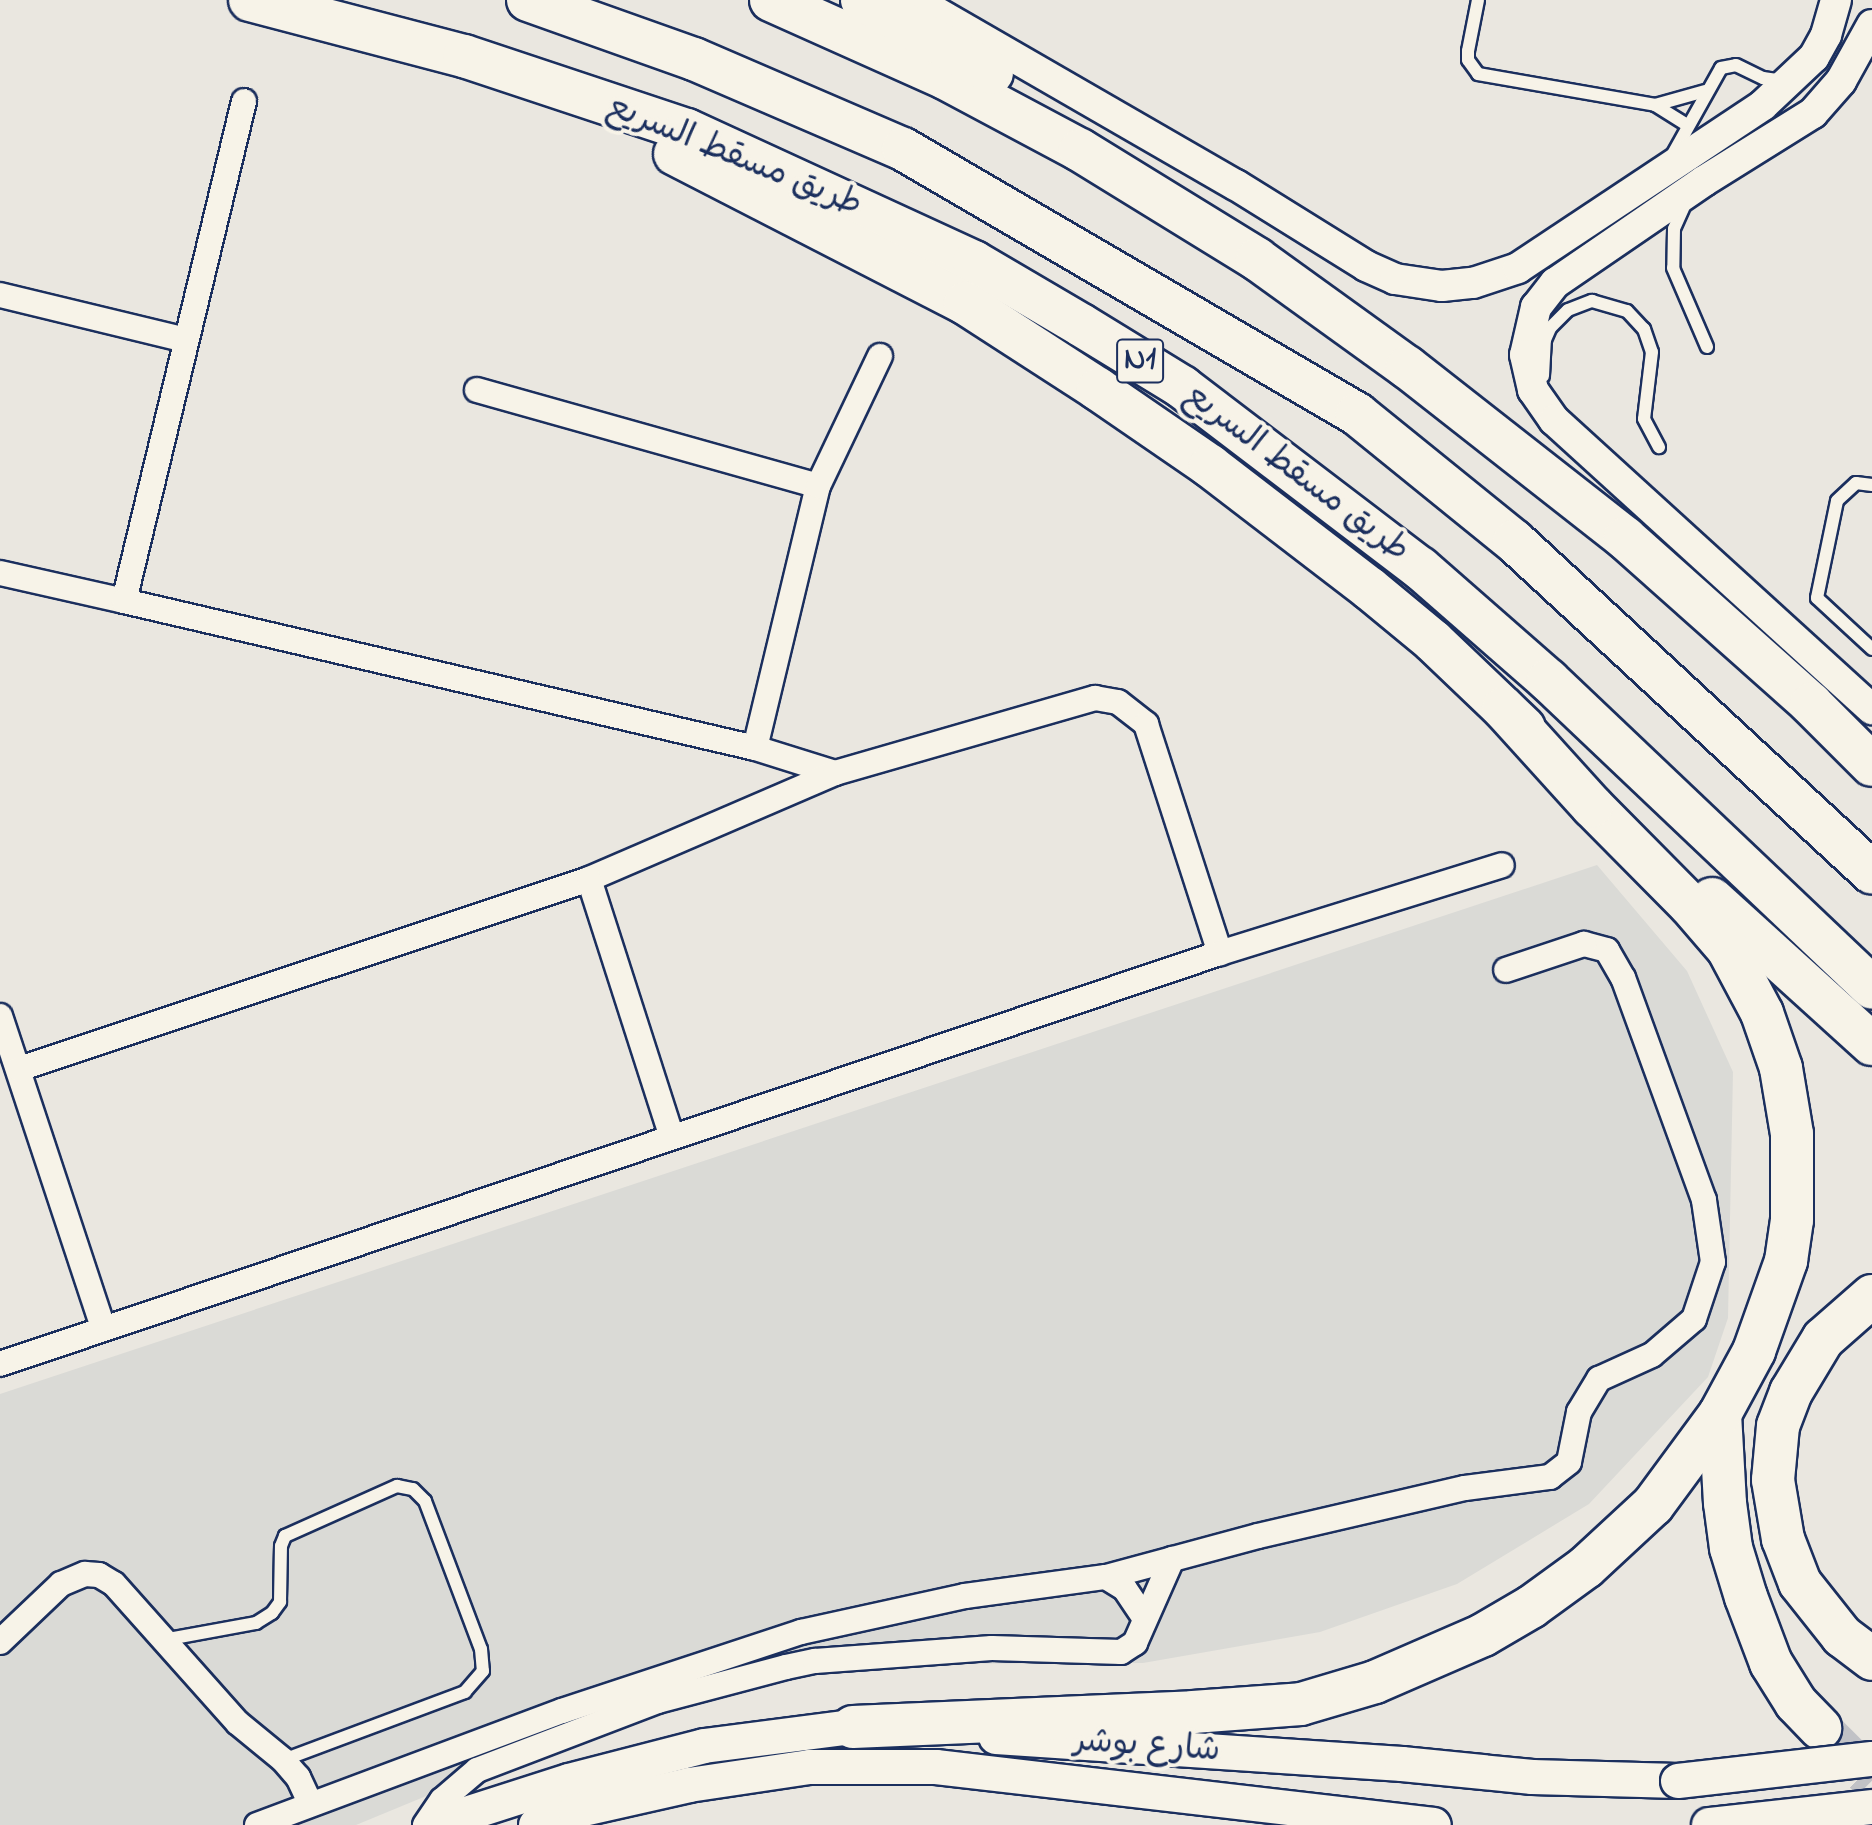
<!DOCTYPE html>
<html>
<head>
<meta charset="utf-8">
<style>
	body { margin:0 }
	#map { position:relative; width:1872px; height:1825px; overflow:hidden; background:#eae7e0; font-family:"Indie Flower","Playpen Sans Arabic",sans-serif }
	div>[style] { position:absolute }
	[style*='--x'] { left:calc(var(--x)*1px); top:calc(var(--y)*1px); width:calc(var(--w)*1px); rotate:calc(var(--a)*1deg) }
	.built>* { inset:0; background:#dadad6 }
	.motorway-tunnel>* { height:42px; margin-top:-21px; transform-origin:0; background:repeating-linear-gradient(90deg,#c1c2c6 0 42px,transparent 0 63px) }
	.roads { filter:drop-shadow(2px 0 #1b2f5e) drop-shadow(-2px 0 #1b2f5e) drop-shadow(0 2px #1b2f5e) drop-shadow(0 -2px #1b2f5e) }
	.service>* { height:12px; margin:-6px; padding:0 6px; transform-origin:6px; border-radius:6px; background:#f7f3e8 }
	.minor>* { height:24px; margin:-12px; padding:0 12px; transform-origin:12px; border-radius:12px; background:#f7f3e8 }
	.tertiary>* { height:30px; margin:-15px; padding:0 15px; transform-origin:15px; border-radius:15px; background:#f7f3e8 }
	.secondary>* { height:34px; margin:-17px; padding:0 17px; transform-origin:17px; border-radius:17px; background:#f7f3e8 }
	.motorway>* { height:42px; margin:-21px; padding:0 21px; transform-origin:21px; border-radius:21px; background:#f7f3e8 }
	.bridges { filter:drop-shadow(2px 0 #1b2f5e) drop-shadow(-2px 0 #1b2f5e) drop-shadow(0 2px #1b2f5e) drop-shadow(0 -2px #1b2f5e) }
	.secondary-bridge>* { height:34px; margin:-17px; padding:0 17px; transform-origin:17px; border-radius:17px; background:#f7f3e8 }
	span { translate:-50% -50%; white-space:nowrap; text-align:center; line-height:1.15; -webkit-text-stroke:8px #f7f3e8; paint-order:stroke }
	.shield-label span { padding:2px 6px; background:#f7f3e8; border:2px solid; border-radius:6px; -webkit-text-stroke-width:0 }
	.shield-label { font-size:32px; color:#1b2f5e; font-weight:700 }
	.street-label { font-size:34px; color:#1b2f5e }
</style>
</head>
<body>
<div id="map">
	<div class="built">
		<div style="clip-path:polygon(1597px 865px,1687px 971px,1733px 1072px,1728px 1318px,1708px 1377px,1589px 1504px,1457px 1584px,1320px 1632px,1143px 1663px,844px 1664px,569px 1737px,356px 1825px,0 1825px,0 1394px)"></div>
	</div>
	<div class="motorway-tunnel">
		<div style="--x:1820;--y:1728;--w:74;--a:45"></div>
	</div>
	<div class="roads">
		<div class="service">
			<div style="--x:1478;--y:0;--w:52;--a:101.1"></div>
			<div style="--x:1468;--y:51;--w:9;--a:90"></div>
			<div style="--x:1468;--y:60;--w:17;--a:54"></div>
			<div style="--x:1478;--y:74;--w:180;--a:9.9"></div>
			<div style="--x:1655;--y:105;--w:39;--a:32"></div>
			<div style="--x:1655;--y:105;--w:52;--a:-15.6"></div>
			<div style="--x:1673;--y:154;--w:98;--a:-60.8"></div>
			<div style="--x:1721;--y:68;--w:15;--a:-11"></div>
			<div style="--x:1736;--y:65;--w:30;--a:26"></div>
			<div style="--x:1763;--y:78;--w:21;--a:8"></div>
			<div style="--x:1685;--y:204;--w:27;--a:114"></div>
			<div style="--x:1674;--y:229;--w:39;--a:91"></div>
			<div style="--x:1673;--y:268;--w:86;--a:66.7"></div>
			<div style="--x:1543;--y:376;--w:36;--a:-87"></div>
			<div style="--x:1545;--y:340;--w:13;--a:-67"></div>
			<div style="--x:1550;--y:328;--w:25;--a:-45"></div>
			<div style="--x:1568;--y:310;--w:26;--a:-21"></div>
			<div style="--x:1592;--y:301;--w:36;--a:16"></div>
			<div style="--x:1627;--y:311;--w:25;--a:47"></div>
			<div style="--x:1644;--y:329;--w:24;--a:71"></div>
			<div style="--x:1652;--y:352;--w:67;--a:96.8"></div>
			<div style="--x:1644;--y:419;--w:32;--a:62"></div>
			<div style="--x:1872;--y:485;--w:16;--a:-173"></div>
			<div style="--x:1856;--y:483;--w:26;--a:137"></div>
			<div style="--x:1837;--y:501;--w:99;--a:101.7"></div>
			<div style="--x:1817;--y:598;--w:75;--a:42.8"></div>
			<div style="--x:163;--y:1640;--w:95;--a:-10.4"></div>
			<div style="--x:256;--y:1623;--w:19;--a:-32"></div>
			<div style="--x:272;--y:1613;--w:14;--a:-54"></div>
			<div style="--x:280;--y:1602;--w:56;--a:-89"></div>
			<div style="--x:281;--y:1546;--w:11;--a:-68"></div>
			<div style="--x:285;--y:1536;--w:123;--a:-24.1"></div>
			<div style="--x:397;--y:1486;--w:16;--a:11"></div>
			<div style="--x:413;--y:1489;--w:17;--a:45"></div>
			<div style="--x:425;--y:1501;--w:158;--a:69.3"></div>
			<div style="--x:481;--y:1649;--w:22;--a:85"></div>
			<div style="--x:483;--y:1671;--w:28;--a:131"></div>
			<div style="--x:465;--y:1692;--w:194;--a:159.5"></div>
		</div>
		<div class="minor">
			<div style="--x:0;--y:295;--w:191;--a:13.6"></div>
			<div style="--x:477;--y:390;--w:354;--a:15.7"></div>
			<div style="--x:0;--y:573;--w:127;--a:12.7"></div>
			<div style="--x:124;--y:601;--w:514;--a:-76.5"></div>
			<div style="--x:124;--y:601;--w:648;--a:13.11"></div>
			<div style="--x:835;--y:773;--w:84;--a:-162.6"></div>
			<div style="--x:755;--y:748;--w:269;--a:-76.5"></div>
			<div style="--x:818;--y:486;--w:144;--a:-64.5"></div>
			<div style="--x:589;--y:879;--w:268;--a:-23.3"></div>
			<div style="--x:835;--y:773;--w:271;--a:-16.1"></div>
			<div style="--x:1095;--y:698;--w:23;--a:10"></div>
			<div style="--x:1118;--y:702;--w:36;--a:38"></div>
			<div style="--x:1146;--y:724;--w:241;--a:72.1"></div>
			<div style="--x:0;--y:1016;--w:328;--a:71.7"></div>
			<div style="--x:19;--y:1069;--w:601;--a:-18.43"></div>
			<div style="--x:589;--y:879;--w:271;--a:72.2"></div>
			<div style="--x:0;--y:1364;--w:1287;--a:-18.62"></div>
			<div style="--x:1220;--y:953;--w:295;--a:-17.3"></div>
			<div style="--x:1106;--y:1577;--w:22;--a:32"></div>
			<div style="--x:1125;--y:1589;--w:34;--a:56"></div>
			<div style="--x:0;--y:1642;--w:84;--a:-43.6"></div>
			<div style="--x:61;--y:1584;--w:26;--a:-23"></div>
			<div style="--x:85;--y:1574;--w:14;--a:4"></div>
			<div style="--x:99;--y:1575;--w:17;--a:31"></div>
			<div style="--x:114;--y:1584;--w:186;--a:48.3"></div>
			<div style="--x:238;--y:1723;--w:58;--a:39.4"></div>
			<div style="--x:283;--y:1760;--w:23;--a:49"></div>
			<div style="--x:298;--y:1777;--w:29;--a:65"></div>
			<div style="--x:257;--y:1825;--w:326;--a:-20.5"></div>
			<div style="--x:562;--y:1711;--w:252;--a:-18.3"></div>
			<div style="--x:801;--y:1632;--w:168;--a:-12.4"></div>
			<div style="--x:965;--y:1596;--w:142;--a:-7.7"></div>
			<div style="--x:1106;--y:1577;--w:157;--a:-15.1"></div>
			<div style="--x:1258;--y:1536;--w:212;--a:-13.1"></div>
			<div style="--x:1465;--y:1488;--w:86;--a:-7.4"></div>
			<div style="--x:1550;--y:1477;--w:24;--a:-38"></div>
			<div style="--x:1569;--y:1462;--w:51;--a:-78.7"></div>
			<div style="--x:1579;--y:1412;--w:39;--a:-59"></div>
			<div style="--x:1599;--y:1379;--w:58;--a:-24.4"></div>
			<div style="--x:1652;--y:1355;--w:55;--a:-40.6"></div>
			<div style="--x:1694;--y:1319;--w:60;--a:-71.6"></div>
			<div style="--x:1713;--y:1262;--w:63;--a:-98.3"></div>
			<div style="--x:1704;--y:1200;--w:236;--a:-110"></div>
			<div style="--x:1623;--y:978;--w:32;--a:-120"></div>
			<div style="--x:1607;--y:950;--w:24;--a:-165"></div>
			<div style="--x:1584;--y:944;--w:82;--a:161.6"></div>
			<div style="--x:425;--y:1825;--w:30;--a:-56"></div>
			<div style="--x:442;--y:1800;--w:46;--a:-40.6"></div>
			<div style="--x:477;--y:1770;--w:194;--a:-20.9"></div>
			<div style="--x:658;--y:1701;--w:132;--a:-14.9"></div>
			<div style="--x:786;--y:1667;--w:30;--a:-12"></div>
			<div style="--x:815;--y:1661;--w:177;--a:-4.2"></div>
			<div style="--x:992;--y:1648;--w:129;--a:1.8"></div>
			<div style="--x:1121;--y:1652;--w:17;--a:-33"></div>
			<div style="--x:1135;--y:1643;--w:92;--a:-66.2"></div>
		</div>
		<div class="tertiary">
			<div style="--x:915;--y:0;--w:370;--a:30"></div>
			<div style="--x:1236;--y:185;--w:153;--a:31.9"></div>
			<div style="--x:1366;--y:266;--w:32;--a:24"></div>
			<div style="--x:1395;--y:279;--w:48;--a:8.5"></div>
			<div style="--x:1442;--y:286;--w:31;--a:-6"></div>
			<div style="--x:1473;--y:283;--w:47;--a:-18.4"></div>
			<div style="--x:1518;--y:268;--w:294;--a:-33.6"></div>
			<div style="--x:1763;--y:105;--w:70;--a:-43.3"></div>
			<div style="--x:1814;--y:57;--w:25;--a:-61"></div>
			<div style="--x:1826;--y:35;--w:36;--a:-74"></div>
			<div style="--x:1872;--y:25;--w:64;--a:119"></div>
			<div style="--x:1841;--y:81;--w:43;--a:131.2"></div>
			<div style="--x:1813;--y:113;--w:128;--a:148"></div>
			<div style="--x:1704;--y:181;--w:181;--a:145.6"></div>
			<div style="--x:1555;--y:283;--w:31;--a:128"></div>
			<div style="--x:1536;--y:307;--w:49;--a:102.9"></div>
			<div style="--x:1525;--y:355;--w:36;--a:77"></div>
			<div style="--x:1533;--y:390;--w:37;--a:55"></div>
			<div style="--x:1554;--y:420;--w:430;--a:42.3"></div>
		</div>
		<div class="secondary">
			<div style="--x:996;--y:1737;--w:407;--a:3.8"></div>
			<div style="--x:1402;--y:1764;--w:131;--a:5.7"></div>
			<div style="--x:1532;--y:1777;--w:146;--a:1.6"></div>
			<div style="--x:432;--y:1825;--w:144;--a:-17.8"></div>
			<div style="--x:569;--y:1781;--w:139;--a:-14.5"></div>
			<div style="--x:704;--y:1746;--w:150;--a:-7.3"></div>
			<div style="--x:853;--y:1727;--w:26;--a:4"></div>
			<div style="--x:536;--y:1825;--w:41;--a:-19.7"></div>
			<div style="--x:575;--y:1811;--w:117;--a:-12.8"></div>
			<div style="--x:689;--y:1785;--w:122;--a:-8.5"></div>
			<div style="--x:810;--y:1767;--w:126;--a:0"></div>
			<div style="--x:936;--y:1767;--w:501;--a:6.64"></div>
			<div style="--x:1709;--y:1825;--w:164;--a:-6.3"></div>
		</div>
		<div class="motorway">
			<div style="--x:250;--y:0;--w:221;--a:14.7"></div>
			<div style="--x:464;--y:56;--w:235;--a:18.4"></div>
			<div style="--x:687;--y:130;--w:316;--a:24.7"></div>
			<div style="--x:974;--y:262;--w:124;--a:30.5"></div>
			<div style="--x:1081;--y:325;--w:119;--a:31.5"></div>
			<div style="--x:1182;--y:387;--w:299;--a:37.3"></div>
			<div style="--x:1420;--y:568;--w:170;--a:41.2"></div>
			<div style="--x:1548;--y:680;--w:447;--a:43.5"></div>
			<div style="--x:528;--y:0;--w:176;--a:19.6"></div>
			<div style="--x:694;--y:59;--w:228;--a:23.3"></div>
			<div style="--x:903;--y:149;--w:526;--a:30.27"></div>
			<div style="--x:1357;--y:414;--w:202;--a:39"></div>
			<div style="--x:1514;--y:541;--w:488;--a:42.8"></div>
			<div style="--x:771;--y:0;--w:191;--a:24.1"></div>
			<div style="--x:945;--y:78;--w:153;--a:28.1"></div>
			<div style="--x:1080;--y:150;--w:208;--a:31.6"></div>
			<div style="--x:1257;--y:259;--w:185;--a:35.8"></div>
			<div style="--x:1407;--y:367;--w:277;--a:38.1"></div>
			<div style="--x:1625;--y:538;--w:249;--a:41.7"></div>
			<div style="--x:1811;--y:704;--w:86;--a:45"></div>
			<div style="--x:862;--y:0;--w:149;--a:29.3"></div>
			<div style="--x:675;--y:154;--w:326;--a:27.2"></div>
			<div style="--x:965;--y:303;--w:158;--a:32.9"></div>
			<div style="--x:1098;--y:389;--w:136;--a:34.5"></div>
			<div style="--x:1210;--y:466;--w:200;--a:37.5"></div>
			<div style="--x:1369;--y:588;--w:83;--a:39.6"></div>
			<div style="--x:1433;--y:641;--w:126;--a:43.7"></div>
			<div style="--x:1712;--y:899;--w:216;--a:42.2"></div>
			<div style="--x:1872;--y:1296;--w:65;--a:138.7"></div>
			<div style="--x:1823;--y:1339;--w:62;--a:121.1"></div>
			<div style="--x:1791;--y:1392;--w:36;--a:111"></div>
			<div style="--x:1778;--y:1426;--w:54;--a:95.3"></div>
			<div style="--x:1773;--y:1480;--w:60;--a:80.4"></div>
			<div style="--x:1783;--y:1539;--w:47;--a:68.9"></div>
			<div style="--x:1800;--y:1583;--w:68;--a:51.6"></div>
			<div style="--x:1842;--y:1636;--w:38;--a:37"></div>
			<div style="--x:1720;--y:1414;--w:89;--a:86.8"></div>
			<div style="--x:1725;--y:1503;--w:45;--a:82.4"></div>
			<div style="--x:1731;--y:1548;--w:51;--a:73"></div>
			<div style="--x:1746;--y:1597;--w:71;--a:69.3"></div>
			<div style="--x:1771;--y:1663;--w:47;--a:58"></div>
			<div style="--x:1796;--y:1703;--w:35;--a:46"></div>
			<div style="--x:853;--y:1727;--w:340;--a:-2.5"></div>
			<div style="--x:1193;--y:1712;--w:108;--a:-4.2"></div>
			<div style="--x:1301;--y:1704;--w:77;--a:-16.6"></div>
			<div style="--x:1375;--y:1682;--w:118;--a:-23.5"></div>
			<div style="--x:1483;--y:1635;--w:56;--a:-30.3"></div>
			<div style="--x:1531;--y:1607;--w:68;--a:-36"></div>
			<div style="--x:1586;--y:1567;--w:91;--a:-42.8"></div>
			<div style="--x:1653;--y:1505;--w:113;--a:-53.6"></div>
			<div style="--x:1720;--y:1414;--w:72;--a:-61.6"></div>
			<div style="--x:1754;--y:1351;--w:96;--a:-70.4"></div>
			<div style="--x:1786;--y:1261;--w:41;--a:-81.7"></div>
			<div style="--x:1792;--y:1220;--w:86;--a:-90"></div>
			<div style="--x:1792;--y:1134;--w:67;--a:-99.5"></div>
			<div style="--x:1781;--y:1068;--w:58;--a:-109.1"></div>
			<div style="--x:1762;--y:1013;--w:72;--a:-118"></div>
			<div style="--x:1728;--y:949;--w:58;--a:-130.8"></div>
			<div style="--x:1690;--y:905;--w:139;--a:-134.7"></div>
			<div style="--x:1592;--y:806;--w:132;--a:-132.2"></div>
		</div>
	</div>
	<div class="bridges">
		<div class="secondary-bridge">
			<div style="--x:1678;--y:1781;--w:195;--a:-6.5"></div>
		</div>
	</div>
	<div class="shield-label">
		<span style="left:1140px;top:361px">N1</span>
	</div>
	<div class="street-label">
		<span style="left:734px;top:157px;rotate:22deg">طريق مسقط السريع</span>
		<span style="left:1296px;top:474px;rotate:37deg">طريق مسقط السريع</span>
		<span style="left:1147px;top:1747px;rotate:4deg">شارع بوشر</span>
	</div>
</div>
</body>
</html>
